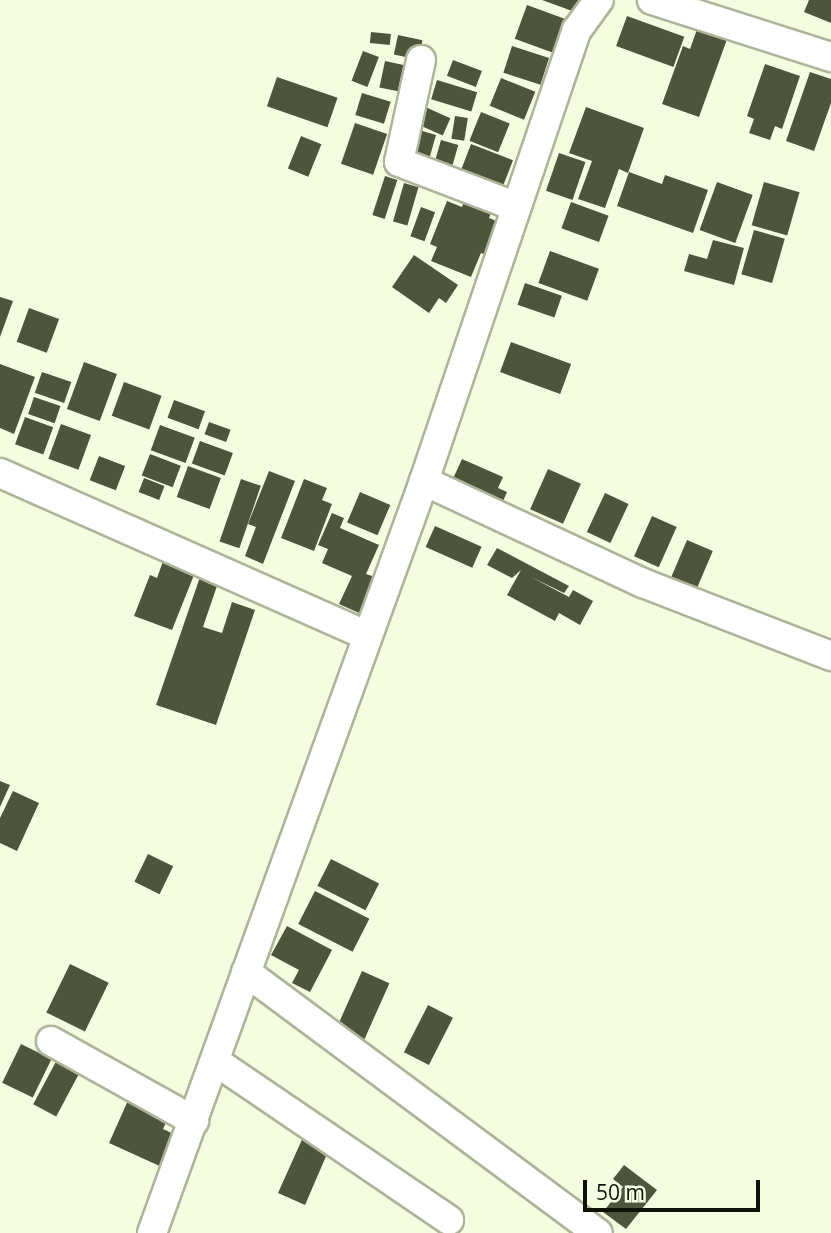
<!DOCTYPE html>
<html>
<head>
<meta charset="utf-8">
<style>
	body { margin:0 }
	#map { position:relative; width:831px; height:1233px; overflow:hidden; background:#f5fde0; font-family:"Open Sans",sans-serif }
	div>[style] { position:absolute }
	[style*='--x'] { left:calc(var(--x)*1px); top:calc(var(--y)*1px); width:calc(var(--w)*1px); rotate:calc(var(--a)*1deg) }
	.building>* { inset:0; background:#4f553d; transform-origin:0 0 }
	.roads { filter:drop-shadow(2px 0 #adb499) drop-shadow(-2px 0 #adb499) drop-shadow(0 2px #adb499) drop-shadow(0 -2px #adb499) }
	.street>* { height:28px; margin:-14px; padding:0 14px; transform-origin:14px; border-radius:14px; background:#fff }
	span { translate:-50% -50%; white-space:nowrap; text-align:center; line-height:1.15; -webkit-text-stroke:7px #f5fde0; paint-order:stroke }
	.scale { position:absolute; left:583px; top:1180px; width:177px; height:32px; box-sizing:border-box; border:4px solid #0f1208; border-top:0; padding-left:9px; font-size:21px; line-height:24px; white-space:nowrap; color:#0f1208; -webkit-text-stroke:5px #f5fde0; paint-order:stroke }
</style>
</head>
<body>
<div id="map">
	<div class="building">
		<div style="clip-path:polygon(542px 0,579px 0,575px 12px)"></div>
		<div style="clip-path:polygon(809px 0,831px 0,831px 23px,804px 12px)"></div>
		<div style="left:527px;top:5px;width:40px;height:36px;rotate:20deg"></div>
		<div style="left:627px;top:16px;width:61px;height:32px;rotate:20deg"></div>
		<div style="clip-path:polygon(700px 21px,730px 31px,699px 117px,662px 104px,683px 46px,690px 49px)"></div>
		<div style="left:371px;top:32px;width:20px;height:11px;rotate:6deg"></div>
		<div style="left:398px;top:35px;width:25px;height:20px;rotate:12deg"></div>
		<div style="left:512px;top:46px;width:39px;height:28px;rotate:18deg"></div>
		<div style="left:363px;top:51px;width:17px;height:32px;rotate:21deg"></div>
		<div style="left:453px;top:60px;width:31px;height:17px;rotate:21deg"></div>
		<div style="left:385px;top:61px;width:19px;height:27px;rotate:12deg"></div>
		<div style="clip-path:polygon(765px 64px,800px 76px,782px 129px,775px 126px,770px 140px,749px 133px,754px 119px,747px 116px)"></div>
		<div style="clip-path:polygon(810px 72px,831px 79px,831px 103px,814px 151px,786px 141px)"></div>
		<div style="left:277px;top:77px;width:64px;height:31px;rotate:19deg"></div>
		<div style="left:501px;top:78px;width:37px;height:30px;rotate:22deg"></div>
		<div style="left:437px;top:80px;width:42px;height:20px;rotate:17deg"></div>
		<div style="left:362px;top:93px;width:30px;height:23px;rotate:17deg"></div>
		<div style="left:423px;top:106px;width:30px;height:19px;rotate:24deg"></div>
		<div style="clip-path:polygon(586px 107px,644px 128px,628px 173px,619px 169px,605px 208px,578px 199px,592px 161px,569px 153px)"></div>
		<div style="left:481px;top:112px;width:31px;height:31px;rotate:22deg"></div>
		<div style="left:455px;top:116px;width:13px;height:23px;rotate:9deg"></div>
		<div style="left:355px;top:123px;width:34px;height:43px;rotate:19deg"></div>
		<div style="left:412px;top:128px;width:25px;height:29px;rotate:16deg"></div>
		<div style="left:301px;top:136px;width:22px;height:35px;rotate:22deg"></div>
		<div style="left:441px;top:140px;width:18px;height:26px;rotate:16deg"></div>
		<div style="left:471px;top:144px;width:45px;height:35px;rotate:21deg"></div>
		<div style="left:559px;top:153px;width:28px;height:40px;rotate:19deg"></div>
		<div style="clip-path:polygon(629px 172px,662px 184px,665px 175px,708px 190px,693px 233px,617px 206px)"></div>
		<div style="left:385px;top:176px;width:13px;height:41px;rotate:18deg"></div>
		<div style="left:717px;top:182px;width:38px;height:51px;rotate:20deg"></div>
		<div style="left:764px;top:182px;width:37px;height:45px;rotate:16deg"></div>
		<div style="left:404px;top:183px;width:15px;height:40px;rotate:16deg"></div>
		<div style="clip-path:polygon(468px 190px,496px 201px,489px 218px,502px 223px,489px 256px,481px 253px,471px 277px,431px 261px,437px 247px,430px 244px,447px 201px,462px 207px)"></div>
		<div style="left:571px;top:202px;width:40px;height:28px;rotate:20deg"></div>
		<div style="left:421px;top:207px;width:15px;height:31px;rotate:20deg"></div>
		<div style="left:754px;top:230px;width:32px;height:46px;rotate:16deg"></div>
		<div style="clip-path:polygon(713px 240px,744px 248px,734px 285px,684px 271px,689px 254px,707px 259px)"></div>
		<div style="left:550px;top:251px;width:52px;height:34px;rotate:20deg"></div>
		<div style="clip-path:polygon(414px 255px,458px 285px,446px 303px,439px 298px,429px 313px,392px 287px)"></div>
		<div style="left:525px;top:283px;width:39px;height:23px;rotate:19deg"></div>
		<div style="clip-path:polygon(0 297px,13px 301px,0 337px)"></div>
		<div style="left:29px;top:308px;width:32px;height:36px;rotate:20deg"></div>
		<div style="left:511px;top:342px;width:64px;height:32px;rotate:20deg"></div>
		<div style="left:84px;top:362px;width:35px;height:50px;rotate:20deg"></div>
		<div style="clip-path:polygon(0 364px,35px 377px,14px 434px,0 428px)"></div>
		<div style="left:42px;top:372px;width:31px;height:22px;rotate:19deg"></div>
		<div style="left:124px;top:382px;width:40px;height:36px;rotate:20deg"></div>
		<div style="left:34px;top:397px;width:28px;height:18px;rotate:19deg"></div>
		<div style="left:174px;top:400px;width:33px;height:19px;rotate:20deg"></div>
		<div style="left:25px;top:417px;width:30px;height:29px;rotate:20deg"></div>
		<div style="left:209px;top:422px;width:23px;height:13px;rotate:20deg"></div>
		<div style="left:61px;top:424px;width:32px;height:37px;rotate:20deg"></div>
		<div style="left:160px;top:425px;width:37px;height:27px;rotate:20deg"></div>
		<div style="left:200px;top:441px;width:35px;height:24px;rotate:20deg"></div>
		<div style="left:150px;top:454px;width:33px;height:23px;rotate:21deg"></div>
		<div style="left:99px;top:456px;width:28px;height:26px;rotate:21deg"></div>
		<div style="clip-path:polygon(462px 459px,503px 477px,498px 488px,507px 492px,501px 506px,451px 483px)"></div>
		<div style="left:188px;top:466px;width:35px;height:33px;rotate:20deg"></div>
		<div style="left:548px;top:469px;width:36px;height:44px;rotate:24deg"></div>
		<div style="clip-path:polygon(269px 471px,295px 481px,263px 564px,245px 556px,256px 527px,248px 524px)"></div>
		<div style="left:144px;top:478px;width:22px;height:15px;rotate:21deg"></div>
		<div style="left:241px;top:479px;width:21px;height:66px;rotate:19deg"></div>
		<div style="clip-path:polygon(304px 479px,327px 488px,322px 500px,332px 504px,314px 551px,281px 538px)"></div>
		<div style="left:360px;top:492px;width:33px;height:33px;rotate:23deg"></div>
		<div style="left:605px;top:493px;width:26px;height:43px;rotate:25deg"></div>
		<div style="clip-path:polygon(332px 513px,344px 518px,340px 528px,379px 545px,366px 574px,375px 577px,359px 613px,339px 604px,352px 576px,322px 563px,328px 549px,318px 545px)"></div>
		<div style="left:652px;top:516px;width:27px;height:44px;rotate:24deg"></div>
		<div style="left:435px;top:526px;width:51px;height:23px;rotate:24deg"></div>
		<div style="left:687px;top:540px;width:28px;height:43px;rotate:23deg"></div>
		<div style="clip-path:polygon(497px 548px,569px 586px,564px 593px,531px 577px,569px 597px,573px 590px,593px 601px,580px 625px,559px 613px,555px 621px,507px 595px,521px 570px,512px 578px,487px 565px)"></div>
		<div style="clip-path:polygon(166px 553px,198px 565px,172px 630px,134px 616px,150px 575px,157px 578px)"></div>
		<div style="clip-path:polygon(200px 577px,218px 583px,203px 627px,222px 633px,232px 602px,255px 610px,216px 725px,156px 705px)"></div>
		<div style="clip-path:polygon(0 781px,10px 785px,0 807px)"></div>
		<div style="clip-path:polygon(13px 791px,39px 803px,17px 851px,0 843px,0 818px)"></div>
		<div style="left:148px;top:854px;width:28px;height:31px;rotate:26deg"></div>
		<div style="left:331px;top:859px;width:54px;height:30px;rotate:27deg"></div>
		<div style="left:315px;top:891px;width:61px;height:37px;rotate:27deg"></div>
		<div style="clip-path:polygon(287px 926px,332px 950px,310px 992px,292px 983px,299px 970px,271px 955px)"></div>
		<div style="left:70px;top:964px;width:43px;height:54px;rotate:26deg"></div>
		<div style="left:362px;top:971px;width:30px;height:61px;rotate:24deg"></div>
		<div style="left:428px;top:1005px;width:28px;height:53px;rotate:27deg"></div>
		<div style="left:21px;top:1044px;width:34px;height:43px;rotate:26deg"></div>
		<div style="left:60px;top:1054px;width:26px;height:57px;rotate:28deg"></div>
		<div style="clip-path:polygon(130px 1096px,170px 1114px,163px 1129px,178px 1136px,164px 1168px,109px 1143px)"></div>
		<div style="clip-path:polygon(304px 1135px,327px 1154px,305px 1205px,278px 1193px)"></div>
		<div style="clip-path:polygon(624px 1165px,657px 1190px,626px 1229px,603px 1212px,623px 1187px,613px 1179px)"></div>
	</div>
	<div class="roads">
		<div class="street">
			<div style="--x:652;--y:0;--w:188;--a:17.7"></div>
			<div style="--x:421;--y:60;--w:104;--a:102.2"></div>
			<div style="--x:399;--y:162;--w:126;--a:20.9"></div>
			<div style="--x:0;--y:473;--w:402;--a:23.9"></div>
			<div style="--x:424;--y:481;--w:242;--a:25"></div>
			<div style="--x:643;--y:583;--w:202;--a:21.2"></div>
			<div style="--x:246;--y:972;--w:438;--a:36.6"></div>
			<div style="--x:51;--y:1041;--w:164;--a:29.2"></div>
			<div style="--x:215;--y:1061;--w:283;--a:34.2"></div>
			<div style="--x:152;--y:1233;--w:800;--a:-70.11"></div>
			<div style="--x:424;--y:481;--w:476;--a:-71.3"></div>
			<div style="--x:577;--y:30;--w:37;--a:-54"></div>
		</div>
	</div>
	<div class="scale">50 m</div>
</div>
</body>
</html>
